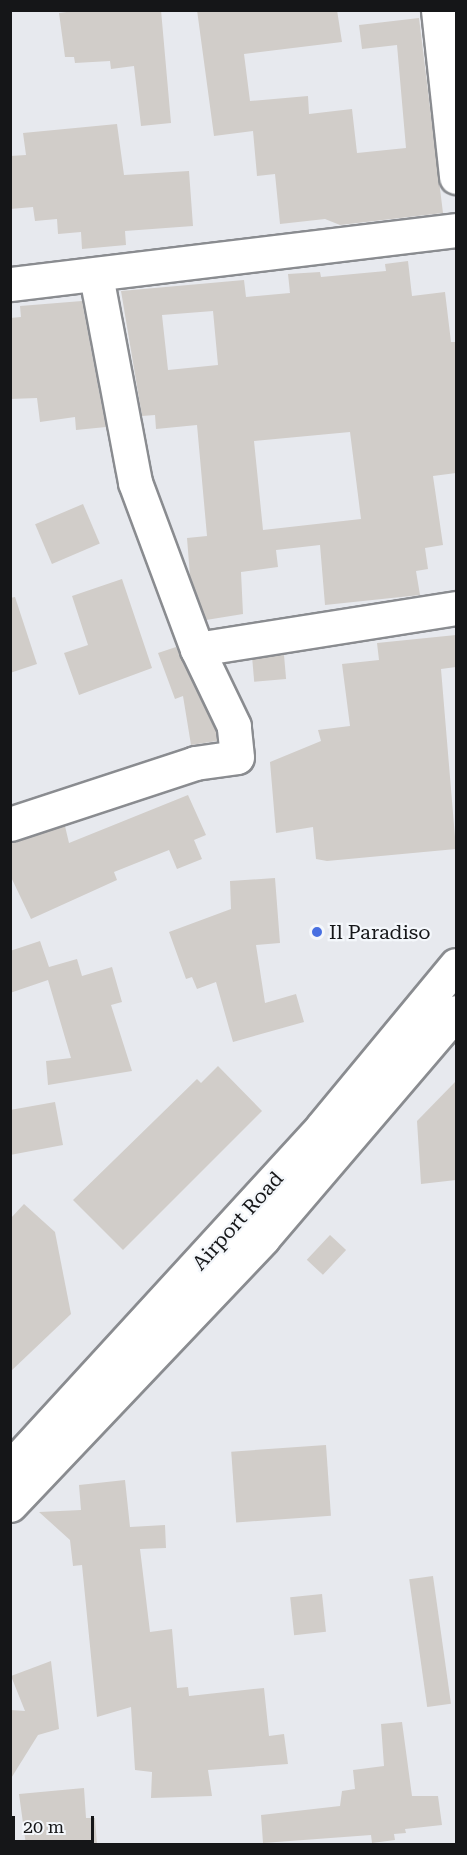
<!DOCTYPE html>
<html>
<head>
<meta charset="utf-8">
<style>
	body { margin:0 }
	#map { position:relative; width:467px; height:1855px; overflow:hidden; background:#e7e9ee; font-family:"Roboto Serif",serif }
	div>[style] { position:absolute }
	[style*='--x'] { left:calc(var(--x)*1px); top:calc(var(--y)*1px); width:calc(var(--w)*1px); rotate:calc(var(--a)*1deg) }
	.building>* { inset:0; background:#d1cdc9; transform-origin:0 0 }
	.roads { filter:drop-shadow(2px 0 #8a8c90) drop-shadow(-2px 0 #8a8c90) drop-shadow(0 2px #8a8c90) drop-shadow(0 -2px #8a8c90) }
	.minor>* { height:33px; margin:-16.5px; padding:0 16.5px; transform-origin:16.5px; border-radius:16.5px; background:#fff }
	.major>* { height:33px; margin:-16.5px; padding:0 16.5px; transform-origin:16.5px; border-radius:16.5px; background:#fff }
	.dots>* { width:16px; height:16px; translate:-50% -50%; box-sizing:border-box; border:3px solid #f4f7fb; border-radius:50% }
	span { translate:-50% -50%; white-space:nowrap; text-align:center; line-height:1.15; -webkit-text-stroke:4.5px #f4f7fb; paint-order:stroke }
	.poi-label { font-size:20px; color:#151618 }
	.left { translate:0 -50%; text-align:left }
	.street-label { font-size:20px; color:#151618 }
	.frame { position:absolute; inset:0; border:12px solid #151618; pointer-events:none }
	.scale { position:absolute; left:12px; top:1816px; width:82px; height:27px; box-sizing:border-box; border:3px solid #151618; border-top:0; padding-left:8px; font-size:18px; line-height:21px; white-space:nowrap; color:#151618; -webkit-text-stroke:4px #f4f7fb; paint-order:stroke }
</style>
</head>
<body>
<div id="map">
	<div class="building">
		<div style="clip-path:polygon(82px 10px,161px 10px,171px 123px,141px 126px,134px 66px,111px 69px,110px 61px,75px 63px,74px 57px,65px 57px,59px 13px)"></div>
		<div style="clip-path:polygon(197px 10px,337px 10px,342px 42px,244px 54px,250px 101px,308px 96px,309px 114px,352px 109px,357px 153px,406px 148px,397px 45px,362px 49px,359px 25px,419px 18px,443px 213px,340px 225px,325px 219px,280px 224px,275px 174px,257px 176px,253px 131px,214px 136px)"></div>
		<div style="clip-path:polygon(117px 124px,124px 175px,189px 171px,193px 226px,125px 231px,126px 245px,82px 249px,81px 232px,58px 234px,57px 219px,35px 221px,33px 207px,10px 209px,10px 156px,26px 155px,23px 133px)"></div>
		<div style="clip-path:polygon(evenodd,408px 261px,412px 296px,445px 292px,451px 342px,456px 342px,456px 473px,433px 476px,443px 545px,425px 548px,428px 569px,416px 571px,420px 595px,325px 605px,320px 545px,276px 550px,278px 567px,241px 572px,243px 614px,206px 620px,190px 576px,187px 538px,207px 536px,197px 425px,156px 429px,155px 415px,142px 416px,121px 291px,244px 280px,246px 297px,290px 293px,288px 274px,320px 272px,321px 277px,386px 271px,385px 264px,408px 261px,213px 311px,218px 365px,168px 370px,162px 315px,213px 311px,408px 261px,350px 432px,361px 519px,263px 530px,254px 441px,350px 432px)"></div>
		<div style="clip-path:polygon(82px 301px,106px 427px,76px 430px,75px 417px,40px 422px,37px 398px,10px 399px,10px 318px,21px 317px,20px 306px)"></div>
		<div style="left:83px;top:504px;width:43px;height:52px;rotate:67deg"></div>
		<div style="clip-path:polygon(122px 579px,152px 668px,79px 695px,64px 653px,88px 645px,72px 596px)"></div>
		<div style="clip-path:polygon(15px 597px,37px 664px,10px 673px,10px 598px)"></div>
		<div style="clip-path:polygon(456px 635px,456px 667px,441px 669px,456px 849px,327px 861px,316px 859px,313px 827px,276px 833px,270px 762px,321px 741px,318px 730px,350px 726px,342px 664px,379px 660px,377px 643px)"></div>
		<div style="clip-path:polygon(176px 647px,216px 731px,217px 741px,191px 745px,183px 696px,175px 699px,158px 653px)"></div>
		<div style="left:284px;top:655px;width:24px;height:32px;rotate:85deg"></div>
		<div style="clip-path:polygon(188px 795px,206px 835px,194px 840px,202px 859px,177px 869px,169px 850px,114px 872px,117px 880px,31px 919px,10px 875px,10px 842px,65px 826px,69px 843px)"></div>
		<div style="clip-path:polygon(275px 878px,280px 943px,256px 945px,265px 1003px,296px 994px,304px 1022px,233px 1042px,216px 982px,197px 989px,192px 977px,186px 979px,169px 932px,231px 909px,230px 881px)"></div>
		<div style="clip-path:polygon(40px 941px,49px 967px,77px 959px,82px 976px,112px 967px,122px 1002px,111px 1005px,132px 1071px,48px 1085px,46px 1061px,71px 1058px,48px 980px,10px 993px,10px 951px)"></div>
		<div style="clip-path:polygon(218px 1066px,262px 1111px,123px 1250px,73px 1200px,197px 1079px,201px 1083px)"></div>
		<div style="clip-path:polygon(456px 1081px,456px 1180px,421px 1184px,417px 1121px)"></div>
		<div style="clip-path:polygon(55px 1102px,63px 1145px,10px 1155px,10px 1110px)"></div>
		<div style="clip-path:polygon(24px 1204px,55px 1232px,71px 1314px,10px 1372px,10px 1219px)"></div>
		<div style="left:330px;top:1235px;width:22px;height:34px;rotate:43deg"></div>
		<div style="left:326px;top:1445px;width:71px;height:95px;rotate:86deg"></div>
		<div style="clip-path:polygon(125px 1480px,130px 1527px,165px 1525px,166px 1548px,140px 1549px,150px 1632px,172px 1629px,177px 1688px,188px 1687px,189px 1696px,264px 1688px,269px 1736px,284px 1734px,288px 1764px,208px 1770px,212px 1796px,151px 1798px,152px 1772px,135px 1770px,131px 1707px,97px 1717px,82px 1565px,73px 1566px,70px 1540px,39px 1512px,81px 1510px,79px 1485px)"></div>
		<div style="left:433px;top:1576px;width:129px;height:24px;rotate:82deg"></div>
		<div style="left:322px;top:1594px;width:38px;height:32px;rotate:84deg"></div>
		<div style="clip-path:polygon(51px 1661px,59px 1729px,38px 1735px,10px 1780px,10px 1710px,25px 1711px,11px 1676px)"></div>
		<div style="clip-path:polygon(402px 1722px,412px 1796px,438px 1796px,442px 1825px,405px 1829px,406px 1833px,394px 1834px,395px 1840px,372px 1843px,371px 1835px,263px 1843px,261px 1815px,340px 1806px,342px 1791px,355px 1789px,353px 1770px,384px 1766px,381px 1724px)"></div>
		<div style="clip-path:polygon(84px 1788px,86px 1818px,95px 1818px,97px 1845px,26px 1845px,19px 1794px)"></div>
	</div>
	<div class="roads">
		<div class="minor">
			<div style="--x:438;--y:10;--w:168;--a:83.8"></div>
			<div style="--x:10;--y:284;--w:449;--a:-6.9"></div>
			<div style="--x:197;--y:649;--w:262;--a:-9"></div>
			<div style="--x:10;--y:824;--w:195;--a:-18.2"></div>
			<div style="--x:195;--y:763;--w:42;--a:-8.1"></div>
			<div style="--x:237;--y:757;--w:31;--a:-96"></div>
			<div style="--x:234;--y:726;--w:85;--a:-115.7"></div>
			<div style="--x:197;--y:649;--w:178;--a:-110.4"></div>
			<div style="--x:135;--y:482;--w:210;--a:-100.7"></div>
		</div>
		<div class="major">
			<div style="--x:10;--y:1468;--w:462;--a:-47.5"></div>
			<div style="--x:322;--y:1127;--w:210;--a:-50.4"></div>
			<div style="--x:10;--y:1505;--w:368;--a:-46.5"></div>
			<div style="--x:263;--y:1238;--w:297;--a:-49.5"></div>
		</div>
	</div>
	<div class="dots">
		<div style="left:317px;top:932px;background:#486fe1"></div>
	</div>
	<div class="poi-label">
		<span class="left" style="left:329px;top:932px">Il Paradiso</span>
	</div>
	<div class="street-label">
		<span style="left:238px;top:1221px;rotate:-48deg">Airport Road</span>
	</div>
	<div class="frame"></div>
	<div class="scale">20 m</div>
</div>
</body>
</html>
